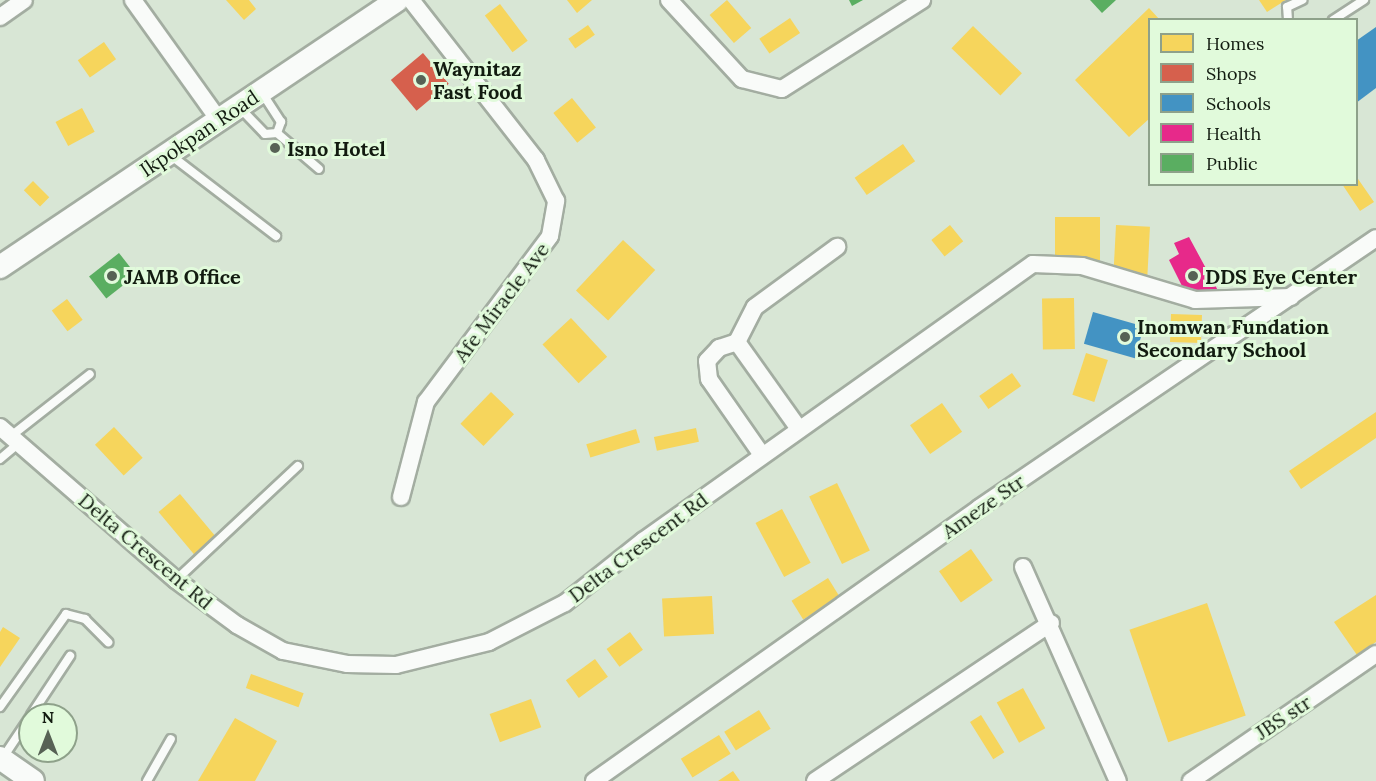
<!DOCTYPE html>
<html>
<head>
<meta charset="utf-8">
<style>
	body { margin:0 }
	#map { position:relative; width:1376px; height:781px; overflow:hidden; background:#d8e6d5; font-family:Lora,serif }
	div>[style] { position:absolute }
	[style*='--x'] { left:calc(var(--x)*1px); top:calc(var(--y)*1px); width:calc(var(--w)*1px); rotate:calc(var(--a)*1deg) }
	.homes>* { inset:0; background:#f6d55c; transform-origin:0 0 }
	.shops>* { inset:0; background:#d6604d; transform-origin:0 0 }
	.schools>* { inset:0; background:#4393c3; transform-origin:0 0 }
	.health>* { inset:0; background:#e7298a }
	.public>* { inset:0; background:#5aae61; transform-origin:0 0 }
	.roads { filter:drop-shadow(2px 0 #a3ada1) drop-shadow(-2px 0 #a3ada1) drop-shadow(0 2px #a3ada1) drop-shadow(0 -2px #a3ada1) }
	.lane>* { height:8px; margin:-4px; padding:0 4px; transform-origin:4px; border-radius:4px; background:#f9fbf9 }
	.street>* { height:16px; margin:-8px; padding:0 8px; transform-origin:8px; border-radius:8px; background:#f9fbf9 }
	.secondary>* { height:22px; margin:-11px; padding:0 11px; transform-origin:11px; border-radius:11px; background:#f9fbf9 }
	.dots>* { width:16px; height:16px; translate:-50% -50%; box-sizing:border-box; border:3px solid #e1fadb; border-radius:50% }
	span { translate:-50% -50%; white-space:nowrap; text-align:center; line-height:1.15; -webkit-text-stroke:6px #e1fadb; paint-order:stroke }
	.poi-label { font-size:20px; color:#121b10; font-weight:700 }
	.left { translate:0 -50%; text-align:left }
	.street-label { font-size:20px; color:#121b10 }
	.legend { position:absolute; left:1148px; top:18px; width:210px; height:168px; box-sizing:border-box; background:#e1fadb; border:2px solid #8ea18a; margin:0; padding:8px 10px; list-style:none; font-size:18px; color:#121b10 }
	.legend li { display:flex; align-items:center; gap:12px; height:30px }
	.legend b { width:30px; border:2px solid #8ea18a }
	.north { position:absolute; left:18px; top:703px; width:60px; height:60px; box-sizing:border-box; background:#e1fadb; border:2px solid #8ea18a; border-radius:50%; rotate:0deg; font-size:16px; font-weight:700; line-height:24px; text-align:center; color:#121b10 }
	.north::after { content:''; display:block; margin:auto; width:21px; height:27px; background:#576255; clip-path:polygon(50% 0,100% 100%,50% 72%,0 100%) }
</style>
</head>
<body>
<div id="map">
	<div class="homes">
		<div style="clip-path:polygon(226px 0,249px 0,256px 9px,244px 20px)"></div>
		<div style="clip-path:polygon(567px 0,592px 0,577px 13px)"></div>
		<div style="left:727px;top:0;width:37px;height:23px;rotate:49deg"></div>
		<div style="clip-path:polygon(1259px 0,1286px 0,1267px 12px)"></div>
		<div style="left:500px;top:4px;width:46px;height:19px;rotate:53deg"></div>
		<div style="clip-path:polygon(1149px 8px,1160px 20px,1150px 20px,1150px 118px,1129px 137px,1075px 80px)"></div>
		<div style="left:790px;top:18px;width:18px;height:37px;rotate:56deg"></div>
		<div style="left:588px;top:25px;width:12px;height:24px;rotate:55deg"></div>
		<div style="left:973px;top:26px;width:68px;height:31px;rotate:44deg"></div>
		<div style="left:104px;top:42px;width:21px;height:32px;rotate:55deg"></div>
		<div style="left:572px;top:98px;width:38px;height:24px;rotate:51deg"></div>
		<div style="left:82px;top:108px;width:27px;height:30px;rotate:62deg"></div>
		<div style="left:903px;top:144px;width:21px;height:59px;rotate:55deg"></div>
		<div style="clip-path:polygon(1356px 176px,1374px 202px,1360px 211px,1342px 184px,1356px 184px)"></div>
		<div style="left:33px;top:181px;width:23px;height:13px;rotate:45deg"></div>
		<div style="left:1055px;top:217px;width:45px;height:43px"></div>
		<div style="left:950px;top:225px;width:21px;height:24px;rotate:51deg"></div>
		<div style="left:1116px;top:225px;width:34px;height:49px;rotate:3deg"></div>
		<div style="left:623px;top:240px;width:44px;height:69px;rotate:43deg"></div>
		<div style="left:1074px;top:298px;width:51px;height:32px;rotate:89deg"></div>
		<div style="left:67px;top:299px;width:26px;height:19px;rotate:53deg"></div>
		<div style="left:1171px;top:314px;width:31px;height:28px;rotate:2deg"></div>
		<div style="left:571px;top:318px;width:53px;height:39px;rotate:47deg"></div>
		<div style="left:1086px;top:353px;width:23px;height:44px;rotate:18deg"></div>
		<div style="left:1012px;top:373px;width:16px;height:40px;rotate:55deg"></div>
		<div style="left:491px;top:392px;width:32px;height:44px;rotate:44deg"></div>
		<div style="left:942px;top:403px;width:35px;height:39px;rotate:55deg"></div>
		<div style="clip-path:polygon(1376px 412px,1376px 438px,1301px 489px,1289px 471px)"></div>
		<div style="left:114px;top:427px;width:42px;height:26px;rotate:47deg"></div>
		<div style="left:696px;top:428px;width:14px;height:43px;rotate:78deg"></div>
		<div style="left:636px;top:429px;width:14px;height:52px;rotate:73deg"></div>
		<div style="left:837px;top:483px;width:75px;height:31px;rotate:64deg"></div>
		<div style="left:180px;top:494px;width:60px;height:28px;rotate:50deg"></div>
		<div style="left:782px;top:509px;width:61px;height:30px;rotate:62deg"></div>
		<div style="left:971px;top:549px;width:38px;height:39px;rotate:55deg"></div>
		<div style="left:828px;top:578px;width:22px;height:43px;rotate:58deg"></div>
		<div style="clip-path:polygon(1376px 595px,1376px 642px,1357px 655px,1334px 622px)"></div>
		<div style="left:712px;top:596px;width:38px;height:50px;rotate:87deg"></div>
		<div style="left:1207px;top:603px;width:119px;height:82px;rotate:71deg"></div>
		<div style="clip-path:polygon(3px 627px,20px 638px,0 667px,0 632px)"></div>
		<div style="left:630px;top:632px;width:22px;height:29px;rotate:54deg"></div>
		<div style="left:595px;top:659px;width:22px;height:36px;rotate:54deg"></div>
		<div style="left:251px;top:674px;width:56px;height:15px;rotate:20deg"></div>
		<div style="left:1023px;top:688px;width:46px;height:30px;rotate:61deg"></div>
		<div style="left:531px;top:699px;width:30px;height:44px;rotate:70deg"></div>
		<div style="left:759px;top:710px;width:22px;height:41px;rotate:58deg"></div>
		<div style="left:981px;top:715px;width:44px;height:13px;rotate:58deg"></div>
		<div style="clip-path:polygon(235px 718px,277px 741px,255px 781px,198px 781px)"></div>
		<div style="left:719px;top:735px;width:22px;height:45px;rotate:58deg"></div>
		<div style="clip-path:polygon(733px 771px,740px 781px,718px 781px)"></div>
	</div>
	<div class="shops">
		<div style="left:423px;top:53px;width:40px;height:42px;rotate:50deg"></div>
	</div>
	<div class="schools">
		<div style="clip-path:polygon(1376px 27px,1376px 88px,1356px 103px,1356px 41px)"></div>
		<div style="left:1093px;top:312px;width:53px;height:33px;rotate:16deg"></div>
	</div>
	<div class="health">
		<div style="clip-path:polygon(1189px 237px,1222px 298px,1185px 292px,1169px 260px,1179px 254px,1174px 243px)"></div>
	</div>
	<div class="public">
		<div style="clip-path:polygon(849px 0,863px 0,852px 6px)"></div>
		<div style="clip-path:polygon(1090px 0,1116px 0,1102px 13px)"></div>
		<div style="left:119px;top:253px;width:28px;height:38px;rotate:52deg"></div>
	</div>
	<div class="roads">
		<div class="lane">
			<div style="--x:1288;--y:20;--w:13;--a:-94"></div>
			<div style="--x:1287;--y:7;--w:17;--a:-25"></div>
			<div style="--x:1333;--y:20;--w:37;--a:-33"></div>
			<div style="--x:239;--y:107;--w:37;--a:46"></div>
			<div style="--x:265;--y:134;--w:12;--a:-5"></div>
			<div style="--x:277;--y:133;--w:12;--a:-70"></div>
			<div style="--x:281;--y:122;--w:35;--a:-123"></div>
			<div style="--x:277;--y:133;--w:55;--a:40.6"></div>
			<div style="--x:169;--y:154;--w:135;--a:37.5"></div>
			<div style="--x:11;--y:436;--w:100;--a:-38.1"></div>
			<div style="--x:0;--y:459;--w:25;--a:-40"></div>
			<div style="--x:176;--y:580;--w:167;--a:-43.1"></div>
			<div style="--x:0;--y:707;--w:114;--a:-54.6"></div>
			<div style="--x:66;--y:614;--w:20;--a:15"></div>
			<div style="--x:85;--y:619;--w:33;--a:45"></div>
			<div style="--x:31;--y:715;--w:71;--a:-56.5"></div>
			<div style="--x:2;--y:759;--w:50;--a:-56.3"></div>
			<div style="--x:147;--y:781;--w:48;--a:-60.3"></div>
		</div>
		<div class="street">
			<div style="--x:133;--y:0;--w:148;--a:54.4"></div>
			<div style="--x:669;--y:0;--w:108;--a:47.3"></div>
			<div style="--x:742;--y:79;--w:41;--a:14"></div>
			<div style="--x:782;--y:89;--w:166;--a:-32.4"></div>
			<div style="--x:0;--y:17;--w:29;--a:-35"></div>
			<div style="--x:737;--y:342;--w:107;--a:54.5"></div>
			<div style="--x:0;--y:427;--w:233;--a:41"></div>
			<div style="--x:176;--y:580;--w:76;--a:36.4"></div>
			<div style="--x:237;--y:625;--w:53;--a:29.5"></div>
			<div style="--x:283;--y:651;--w:65;--a:11.5"></div>
			<div style="--x:347;--y:664;--w:49;--a:1.2"></div>
			<div style="--x:396;--y:665;--w:96;--a:-13.9"></div>
			<div style="--x:489;--y:642;--w:85;--a:-27.2"></div>
			<div style="--x:565;--y:603;--w:100;--a:-38.5"></div>
			<div style="--x:643;--y:541;--w:478;--a:-35.4"></div>
			<div style="--x:1033;--y:264;--w:49;--a:2.3"></div>
			<div style="--x:1082;--y:266;--w:118;--a:16.7"></div>
			<div style="--x:1195;--y:300;--w:96;--a:-1.8"></div>
			<div style="--x:762;--y:455;--w:93;--a:-124.9"></div>
			<div style="--x:709;--y:379;--w:18;--a:-96"></div>
			<div style="--x:707;--y:361;--w:18;--a:-47"></div>
			<div style="--x:719;--y:348;--w:19;--a:-18"></div>
			<div style="--x:737;--y:342;--w:39;--a:-63"></div>
			<div style="--x:755;--y:307;--w:102;--a:-36.2"></div>
			<div style="--x:401;--y:497;--w:98;--a:-75.3"></div>
			<div style="--x:426;--y:402;--w:207;--a:-53.2"></div>
			<div style="--x:550;--y:236;--w:36;--a:-80"></div>
			<div style="--x:556;--y:201;--w:46;--a:-116"></div>
			<div style="--x:536;--y:160;--w:203;--a:-128"></div>
			<div style="--x:1023;--y:567;--w:234;--a:66.1"></div>
			<div style="--x:594;--y:781;--w:472;--a:-35.3"></div>
			<div style="--x:979;--y:508;--w:480;--a:-34.2"></div>
			<div style="--x:815;--y:781;--w:284;--a:-33.8"></div>
			<div style="--x:1191;--y:781;--w:224;--a:-34.5"></div>
		</div>
		<div class="secondary">
			<div style="--x:0;--y:267;--w:478;--a:-33.9"></div>
			<div style="--x:0;--y:758;--w:40;--a:34.9"></div>
		</div>
	</div>
	<div class="dots">
		<div style="left:421px;top:80px;background:#576255"></div>
		<div style="left:275px;top:148px;background:#576255"></div>
		<div style="left:112px;top:276px;background:#576255"></div>
		<div style="left:1193px;top:276px;background:#576255"></div>
		<div style="left:1125px;top:337px;background:#576255"></div>
	</div>
	<div class="poi-label">
		<span class="left" style="left:433px;top:80px">Waynitaz<br>Fast Food</span>
		<span class="left" style="left:287px;top:148px">Isno Hotel</span>
		<span class="left" style="left:124px;top:276px">JAMB Office</span>
		<span class="left" style="left:1205px;top:276px">DDS Eye Center</span>
		<span class="left" style="left:1137px;top:338px">Inomwan Fundation<br>Secondary School</span>
	</div>
	<div class="street-label">
		<span style="left:199px;top:133px;rotate:-34deg">Ikpokpan Road</span>
		<span style="left:501px;top:302px;rotate:-53deg">Afe Miracle Ave</span>
		<span style="left:983px;top:506px;rotate:-35deg">Ameze Str</span>
		<span style="left:638px;top:547px;rotate:-37deg">Delta Crescent Rd</span>
		<span style="left:146px;top:551px;rotate:40deg">Delta Crescent Rd</span>
		<span style="left:1283px;top:717px;rotate:-34deg">JBS str</span>
	</div>
	<ul class="legend">
	<li><b style="height:16px;background:#f6d55c"></b>Homes</li>
	<li><b style="height:16px;background:#d6604d"></b>Shops</li>
	<li><b style="height:16px;background:#4393c3"></b>Schools</li>
	<li><b style="height:16px;background:#e7298a"></b>Health</li>
	<li><b style="height:16px;background:#5aae61"></b>Public</li>
	</ul>
	<div class="north">N</div>
</div>
</body>
</html>
